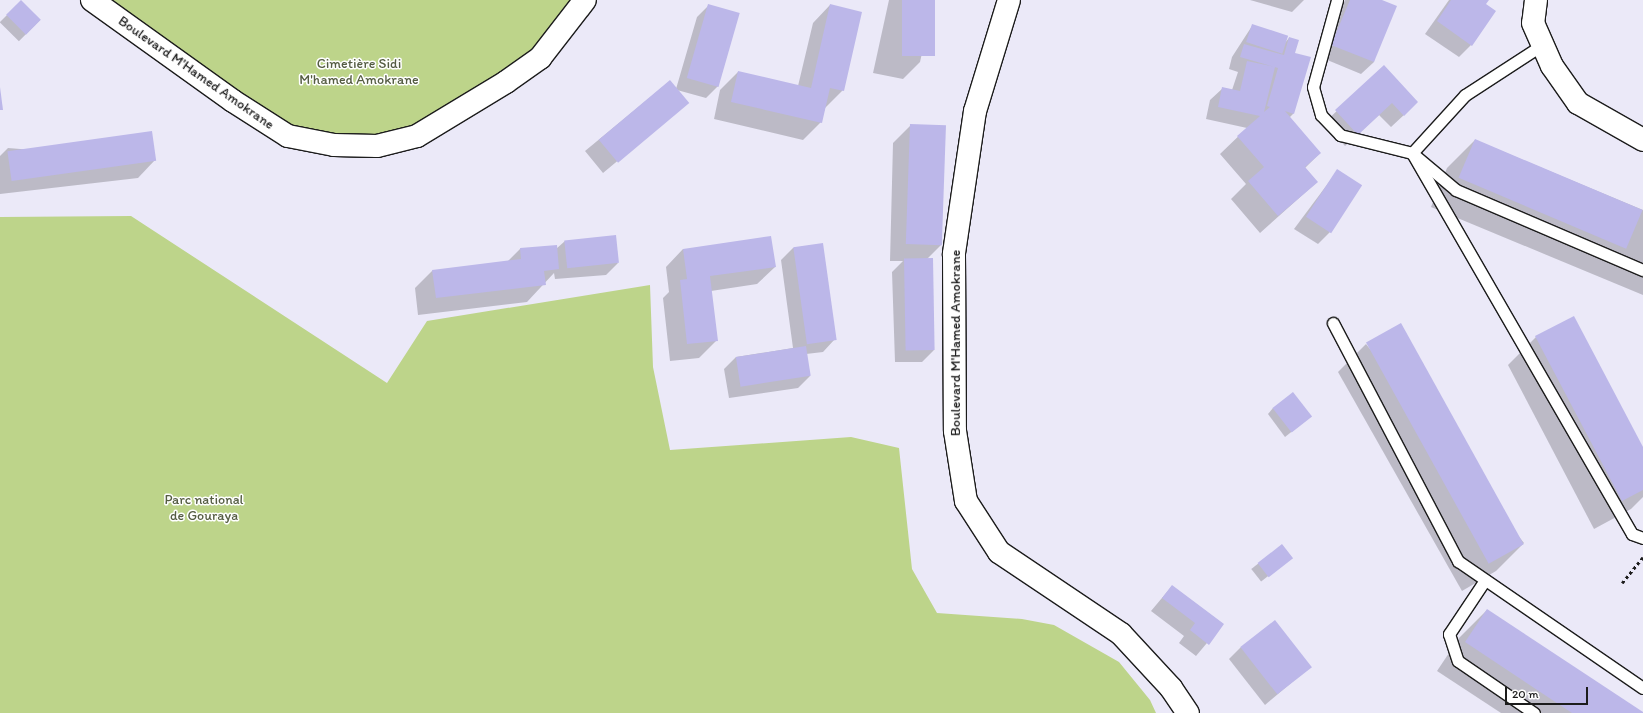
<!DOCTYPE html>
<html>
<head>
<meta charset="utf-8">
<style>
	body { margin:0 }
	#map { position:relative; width:1643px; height:713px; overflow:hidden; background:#ebe9f8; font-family:Itim,sans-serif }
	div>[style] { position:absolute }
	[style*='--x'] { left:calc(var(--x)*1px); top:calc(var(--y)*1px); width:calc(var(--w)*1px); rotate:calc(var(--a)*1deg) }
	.green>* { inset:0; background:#bdd48a }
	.shadow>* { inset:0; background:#0003; transform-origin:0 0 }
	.building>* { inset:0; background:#bcb7e9; transform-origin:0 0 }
	.path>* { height:2.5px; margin-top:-1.25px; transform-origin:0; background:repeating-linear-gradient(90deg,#1c1c1c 0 3px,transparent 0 6px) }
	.roads { filter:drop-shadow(1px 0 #1c1c1c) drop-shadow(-1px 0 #1c1c1c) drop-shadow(0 1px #1c1c1c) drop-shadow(0 -1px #1c1c1c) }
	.service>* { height:11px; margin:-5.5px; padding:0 5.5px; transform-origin:5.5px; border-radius:5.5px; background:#fff }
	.minor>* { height:22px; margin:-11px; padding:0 11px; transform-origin:11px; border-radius:11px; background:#fff }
	.secondary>* { height:22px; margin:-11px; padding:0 11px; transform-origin:11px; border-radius:11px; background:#fff }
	span { translate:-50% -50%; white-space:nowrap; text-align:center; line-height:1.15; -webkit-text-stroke:3px #fff; paint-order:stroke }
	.park-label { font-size:14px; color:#545c42 }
	.street-label { font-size:14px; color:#1c1c1c }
	.scale { position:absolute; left:1505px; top:687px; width:83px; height:18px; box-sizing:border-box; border:2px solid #1c1c1c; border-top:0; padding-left:5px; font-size:12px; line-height:14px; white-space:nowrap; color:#1c1c1c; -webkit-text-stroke:3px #fff; paint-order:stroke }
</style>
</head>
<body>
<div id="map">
	<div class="green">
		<div style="clip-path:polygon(92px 0,585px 0,540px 58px,417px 136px,288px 136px)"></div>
		<div style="clip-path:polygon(131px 216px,387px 383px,427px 321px,650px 285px,653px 367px,670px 450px,851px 437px,899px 448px,912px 569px,937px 613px,1022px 619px,1054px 625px,1119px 662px,1150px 700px,1156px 713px,0 713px,0 217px)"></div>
	</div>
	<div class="shadow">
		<div style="clip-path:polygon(889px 0,934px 0,920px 62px,903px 79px,873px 73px)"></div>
		<div style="clip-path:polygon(1250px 0,1304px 0,1292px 12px)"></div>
		<div style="clip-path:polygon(1345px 0,1379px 0,1374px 62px,1361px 74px,1320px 57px)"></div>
		<div style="clip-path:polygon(1449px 0,1487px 0,1471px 45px,1459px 57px,1425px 34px)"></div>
		<div style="left:21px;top:1px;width:27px;height:30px;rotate:45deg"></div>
		<div style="clip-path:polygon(709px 5px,718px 86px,706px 98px,677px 90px,687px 103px,603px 173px,585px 151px,670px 81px,676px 89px,697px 17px)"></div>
		<div style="clip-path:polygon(830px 5px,843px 90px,825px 108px,821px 122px,803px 140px,714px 119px,720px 90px,738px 72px,798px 86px,813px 23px)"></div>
		<div style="clip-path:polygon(1252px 26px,1284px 44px,1289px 38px,1294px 54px,1293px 114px,1289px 118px,1320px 153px,1305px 168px,1317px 182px,1260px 233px,1231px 199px,1246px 184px,1220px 154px,1247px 128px,1206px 119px,1210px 100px,1223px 88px,1232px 90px,1238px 72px,1229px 69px,1232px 57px)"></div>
		<div style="clip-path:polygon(1384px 67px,1405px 114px,1391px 127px,1379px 115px,1345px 146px,1324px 123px)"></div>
		<div style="clip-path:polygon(911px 125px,942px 244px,927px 259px,934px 350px,922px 362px,895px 362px,892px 272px,903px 261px,890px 261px,893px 143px)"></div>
		<div style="clip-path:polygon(1475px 140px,1643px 210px,1643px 295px,1431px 207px,1447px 168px)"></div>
		<div style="clip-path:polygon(8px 148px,155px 160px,138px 178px,0 194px,0 156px)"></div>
		<div style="clip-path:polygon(1338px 170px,1330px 232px,1318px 244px,1294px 229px)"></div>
		<div style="clip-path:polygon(565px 241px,618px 263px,606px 275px,555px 279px,554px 273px,527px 302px,418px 315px,415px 288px,432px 271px,507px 262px,520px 249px,556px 249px)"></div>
		<div style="clip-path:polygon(822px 244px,835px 339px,823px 352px,806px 354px,810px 376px,798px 388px,729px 398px,724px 369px,736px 357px,793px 348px,781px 260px,793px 248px)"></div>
		<div style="clip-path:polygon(683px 249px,775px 267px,757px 284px,711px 291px,717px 340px,699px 358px,670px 361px,663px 298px,669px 292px,666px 267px)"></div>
		<div style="clip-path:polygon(1536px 337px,1643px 449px,1643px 497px,1631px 509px,1594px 529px,1508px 365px)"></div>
		<div style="clip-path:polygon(1366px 344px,1524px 543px,1496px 571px,1462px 591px,1338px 372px)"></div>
		<div style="clip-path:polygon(1273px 408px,1305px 421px,1285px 437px,1268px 414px)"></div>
		<div style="left:1282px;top:545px;width:16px;height:39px;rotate:52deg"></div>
		<div style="clip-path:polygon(1172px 586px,1223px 624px,1196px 656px,1179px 643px,1184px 636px,1151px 611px)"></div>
		<div style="clip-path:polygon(1487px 610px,1643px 713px,1501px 713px,1437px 671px,1459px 638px)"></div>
		<div style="clip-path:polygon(1241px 647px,1310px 667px,1265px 705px,1229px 659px)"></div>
	</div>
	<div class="building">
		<div style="left:21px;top:0;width:28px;height:21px;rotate:45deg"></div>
		<div style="left:902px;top:0;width:33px;height:56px"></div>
		<div style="clip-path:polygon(1350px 0,1382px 0,1397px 6px,1374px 62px,1331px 45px)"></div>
		<div style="clip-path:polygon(1451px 0,1489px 0,1486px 4px,1496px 11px,1472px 46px,1437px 21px)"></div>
		<div style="left:708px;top:4px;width:33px;height:77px;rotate:16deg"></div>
		<div style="clip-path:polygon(830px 4px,862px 12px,844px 91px,830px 88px,822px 123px,731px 102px,738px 71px,811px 88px)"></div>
		<div style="left:1252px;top:24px;width:38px;height:19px;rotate:18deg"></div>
		<div style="clip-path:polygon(1289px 37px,1299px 40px,1295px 53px,1311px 57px,1294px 114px,1285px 111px,1321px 153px,1305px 167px,1318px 182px,1278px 216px,1248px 181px,1264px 167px,1237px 136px,1260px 116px,1218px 107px,1222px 87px,1240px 91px,1247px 61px,1275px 67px,1264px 112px,1270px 107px,1267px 106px,1278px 68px,1240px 57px,1244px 44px,1284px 55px)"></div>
		<div style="clip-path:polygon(1384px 65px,1418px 102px,1404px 116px,1392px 103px,1358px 135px,1335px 110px)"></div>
		<div style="left:670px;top:80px;width:30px;height:93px;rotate:50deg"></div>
		<div style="clip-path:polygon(0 87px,3px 110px,0 110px)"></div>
		<div style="left:910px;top:124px;width:36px;height:120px;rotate:2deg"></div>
		<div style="left:152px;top:131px;width:30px;height:146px;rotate:82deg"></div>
		<div style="left:1475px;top:139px;width:182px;height:42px;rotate:23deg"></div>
		<div style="left:1337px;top:169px;width:30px;height:57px;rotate:33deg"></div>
		<div style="left:616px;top:235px;width:28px;height:52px;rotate:84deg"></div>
		<div style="clip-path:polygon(771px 236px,776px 267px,710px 276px,718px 341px,687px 344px,680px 280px,687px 279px,683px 249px)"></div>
		<div style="left:823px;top:243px;width:98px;height:30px;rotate:82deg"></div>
		<div style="clip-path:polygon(557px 245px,559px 269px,544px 271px,546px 285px,436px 298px,432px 270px,521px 259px,520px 248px)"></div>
		<div style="left:933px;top:258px;width:92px;height:29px;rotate:89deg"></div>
		<div style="clip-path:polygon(1574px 316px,1643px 447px,1643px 490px,1622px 501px,1535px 336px)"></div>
		<div style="left:1401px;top:323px;width:253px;height:40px;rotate:61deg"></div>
		<div style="left:806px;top:346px;width:30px;height:71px;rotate:81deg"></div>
		<div style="left:1293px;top:392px;width:31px;height:26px;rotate:52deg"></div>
		<div style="left:1282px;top:544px;width:18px;height:31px;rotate:52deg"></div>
		<div style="clip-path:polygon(1172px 585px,1224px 624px,1209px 645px,1190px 630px,1195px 623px,1162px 598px)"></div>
		<div style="clip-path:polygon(1487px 609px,1643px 712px,1643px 713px,1572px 713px,1465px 642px)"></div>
		<div style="left:1275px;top:620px;width:60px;height:44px;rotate:52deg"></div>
	</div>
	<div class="path">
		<div style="--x:1622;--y:583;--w:33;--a:-51"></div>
	</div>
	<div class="roads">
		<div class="service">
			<div style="--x:1337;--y:0;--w:90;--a:105.4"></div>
			<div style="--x:1313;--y:87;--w:29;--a:74"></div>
			<div style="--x:1321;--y:115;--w:28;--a:46"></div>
			<div style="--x:1340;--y:135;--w:74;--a:14"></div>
			<div style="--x:1412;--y:153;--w:57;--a:40.1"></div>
			<div style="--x:1456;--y:190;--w:203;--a:23.2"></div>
			<div style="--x:1542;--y:45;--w:92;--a:147"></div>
			<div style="--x:1465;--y:95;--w:79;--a:132.4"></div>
			<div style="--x:1412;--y:153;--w:440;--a:60"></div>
			<div style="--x:1632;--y:534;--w:12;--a:20"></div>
			<div style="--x:1333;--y:323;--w:269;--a:62.3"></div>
			<div style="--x:1458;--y:561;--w:224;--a:34.5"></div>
			<div style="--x:1485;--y:580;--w:65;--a:123.7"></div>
			<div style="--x:1449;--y:634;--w:28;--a:72"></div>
			<div style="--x:1458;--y:661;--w:92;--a:34.4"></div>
		</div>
		<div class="minor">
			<div style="--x:1536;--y:0;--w:23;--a:97"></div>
			<div style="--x:1533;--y:23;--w:47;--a:66.2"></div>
			<div style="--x:1552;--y:66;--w:45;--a:54.9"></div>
			<div style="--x:1578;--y:103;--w:75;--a:29.6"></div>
		</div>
		<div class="secondary">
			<div style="--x:92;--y:0;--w:173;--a:35.6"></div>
			<div style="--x:233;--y:101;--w:65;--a:32.5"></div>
			<div style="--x:288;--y:136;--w:47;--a:11.1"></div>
			<div style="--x:334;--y:145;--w:43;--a:1.3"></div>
			<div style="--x:377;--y:146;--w:41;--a:-14"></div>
			<div style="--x:417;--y:136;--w:104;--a:-31.2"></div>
			<div style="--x:506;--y:82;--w:42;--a:-35.2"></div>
			<div style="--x:540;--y:58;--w:73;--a:-52.2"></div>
			<div style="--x:1009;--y:0;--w:116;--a:107"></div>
			<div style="--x:975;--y:111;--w:145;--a:98.4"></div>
			<div style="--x:954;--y:254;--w:177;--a:89.7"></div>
			<div style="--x:955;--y:431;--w:71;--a:81.1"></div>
			<div style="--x:966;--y:501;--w:61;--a:57.1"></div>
			<div style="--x:999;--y:552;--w:147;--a:33.9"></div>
			<div style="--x:1121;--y:634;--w:74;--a:47.2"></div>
			<div style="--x:1171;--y:688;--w:30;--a:56"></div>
		</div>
	</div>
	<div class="park-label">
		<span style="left:359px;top:72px">Cimetière Sidi<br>M'hamed Amokrane</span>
		<span style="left:204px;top:508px">Parc national<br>de Gouraya</span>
	</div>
	<div class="street-label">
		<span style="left:196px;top:73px;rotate:35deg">Boulevard M'Hamed Amokrane</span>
		<span style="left:956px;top:343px;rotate:-90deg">Boulevard M'Hamed Amokrane</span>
	</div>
	<div class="scale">20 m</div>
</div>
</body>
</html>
